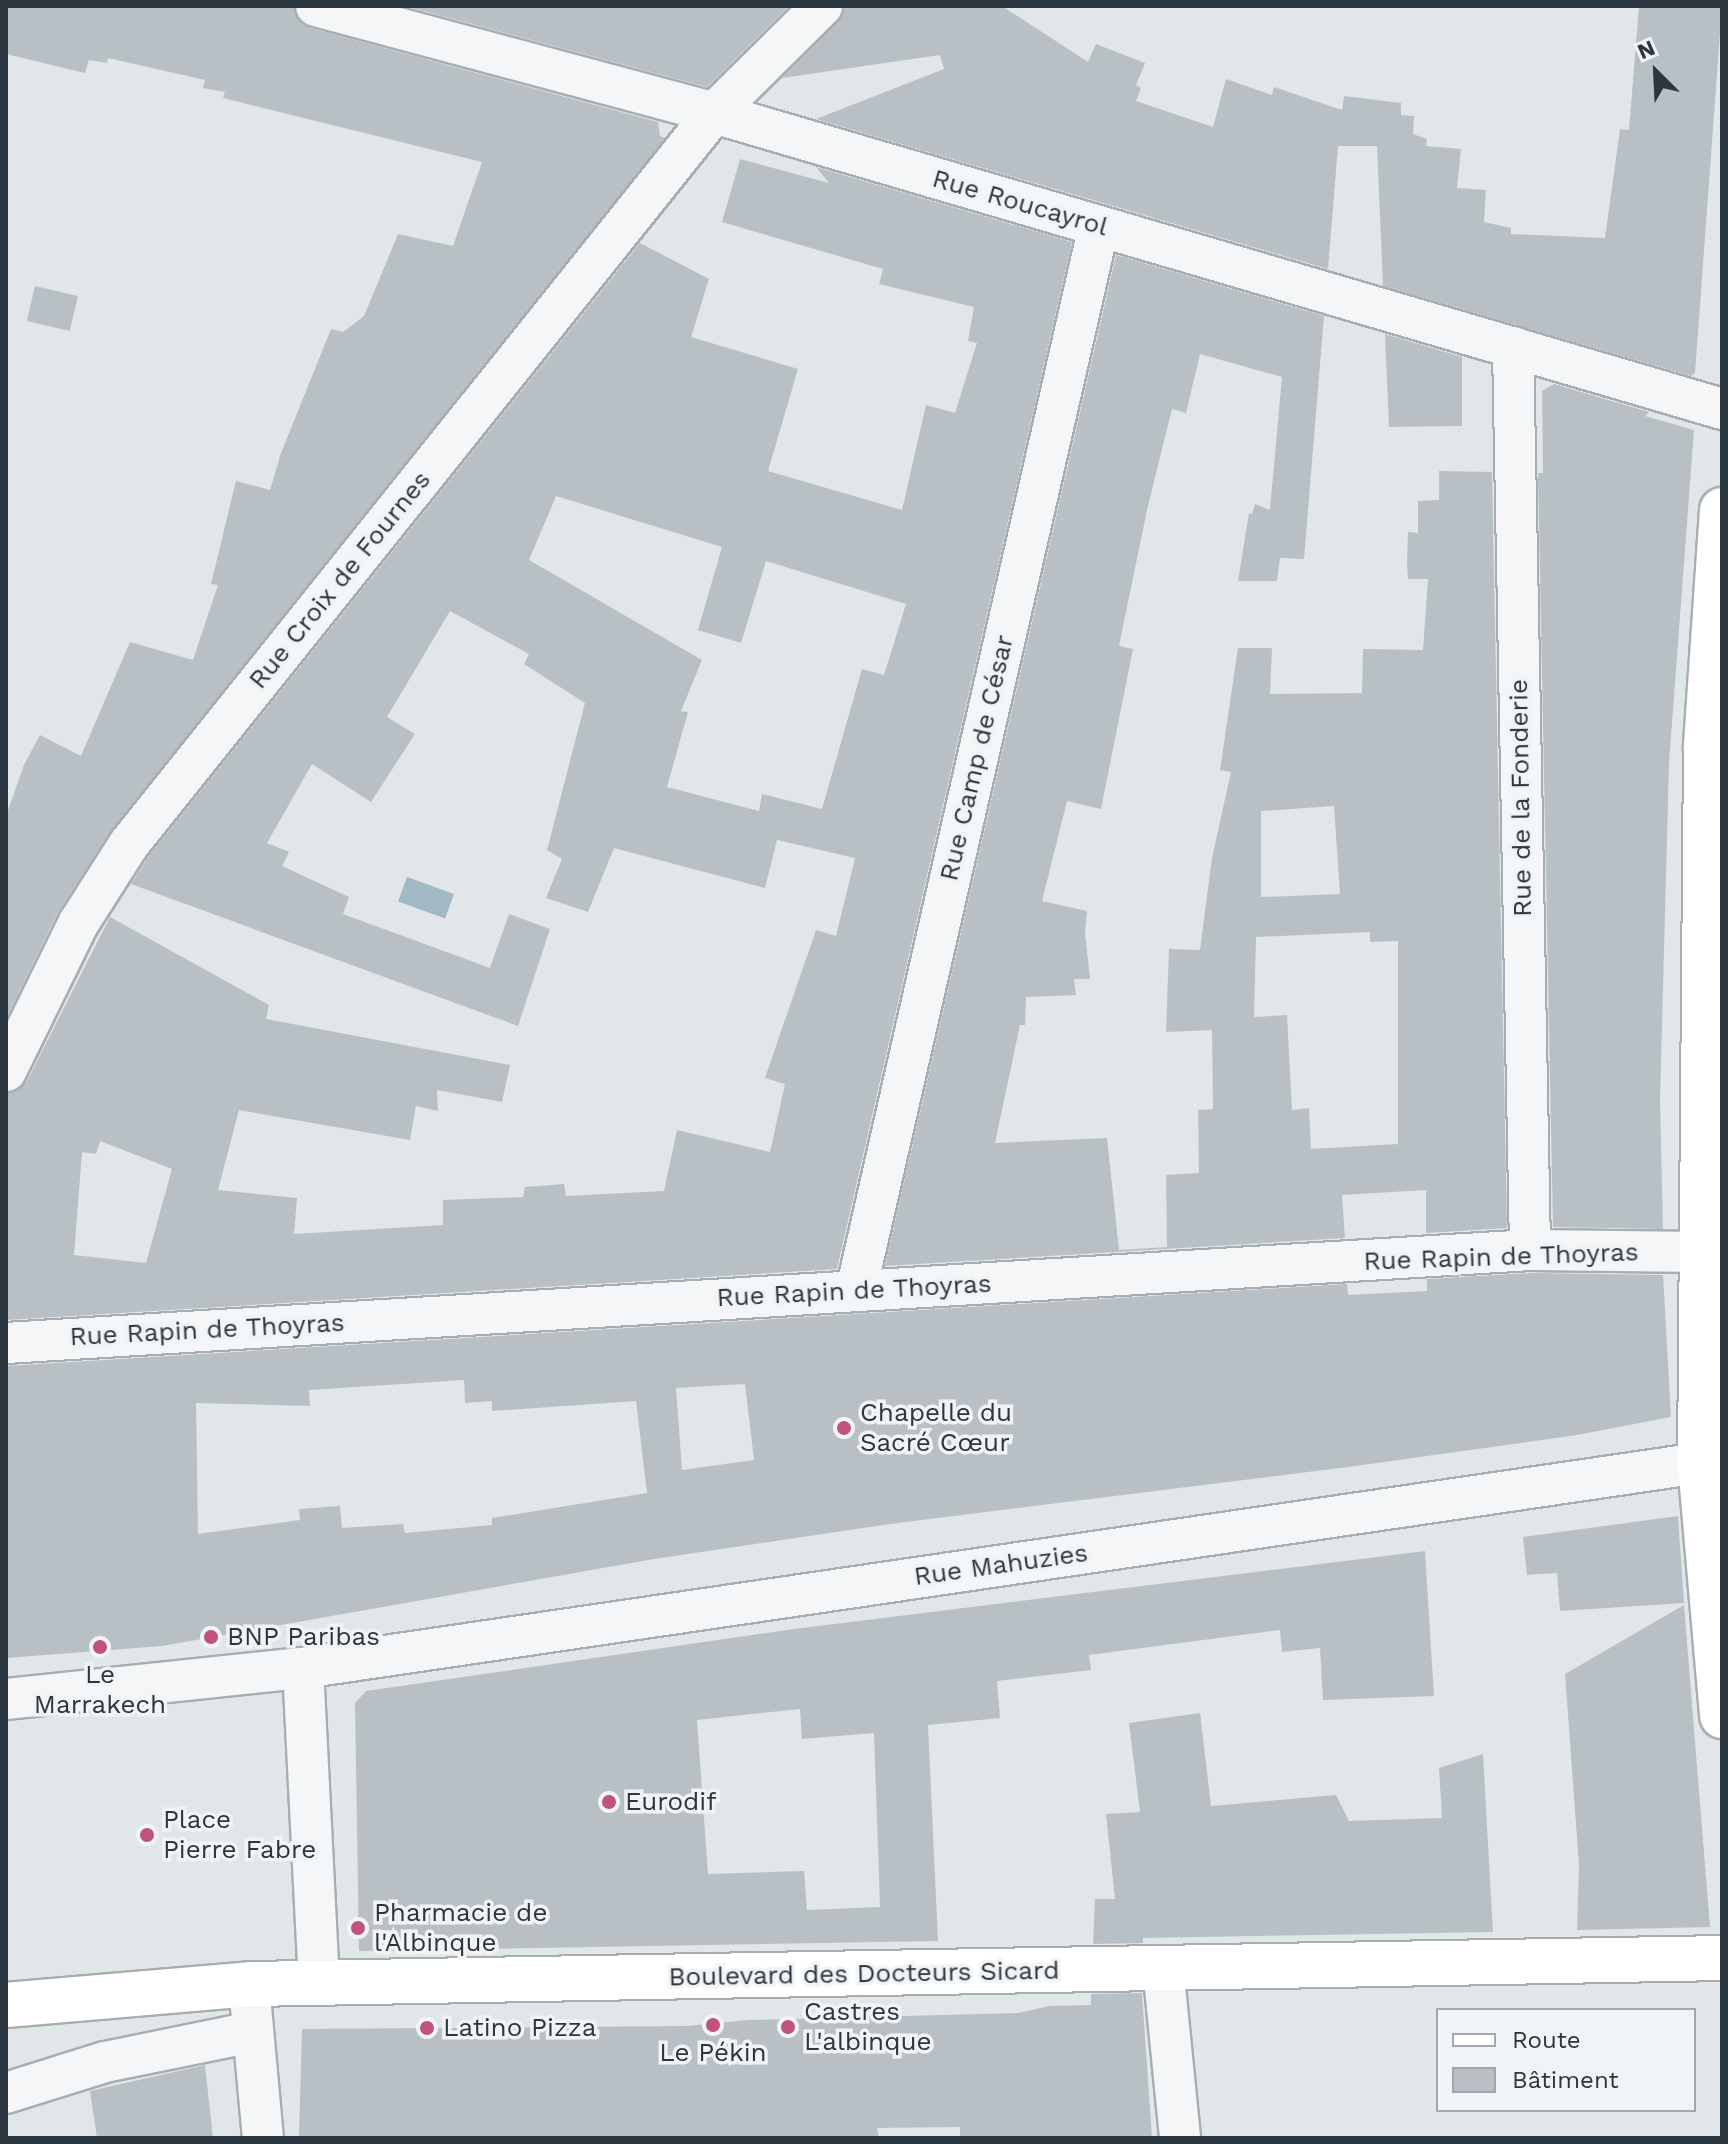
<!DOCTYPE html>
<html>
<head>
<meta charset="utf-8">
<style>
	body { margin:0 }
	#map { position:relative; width:1728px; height:2144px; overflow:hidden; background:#e1e6e8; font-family:"Work Sans",sans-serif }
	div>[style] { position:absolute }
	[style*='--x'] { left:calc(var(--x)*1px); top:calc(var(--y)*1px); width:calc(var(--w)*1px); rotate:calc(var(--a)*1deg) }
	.water>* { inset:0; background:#a0b9c5; transform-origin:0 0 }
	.building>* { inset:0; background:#b9c0c5; transform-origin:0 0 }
	.roads { filter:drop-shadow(2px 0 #a7aeb2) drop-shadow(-2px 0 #a7aeb2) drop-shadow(0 2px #a7aeb2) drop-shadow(0 -2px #a7aeb2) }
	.minor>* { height:40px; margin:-20px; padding:0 20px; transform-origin:20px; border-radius:20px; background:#f4f6f7 }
	.secondary>* { height:44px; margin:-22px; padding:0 22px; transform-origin:22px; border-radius:22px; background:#fff }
	.primary>* { height:44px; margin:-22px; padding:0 22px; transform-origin:22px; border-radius:22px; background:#fff }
	.dots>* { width:22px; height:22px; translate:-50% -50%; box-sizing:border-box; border:4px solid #f1f4f6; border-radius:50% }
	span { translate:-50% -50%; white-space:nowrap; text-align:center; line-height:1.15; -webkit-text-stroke:7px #f1f4f6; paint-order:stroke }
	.street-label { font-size:26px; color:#2b363f }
	.poi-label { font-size:26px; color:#2b363f }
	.left { translate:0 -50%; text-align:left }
	.frame { position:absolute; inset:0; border:8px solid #2b363f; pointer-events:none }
	.legend { position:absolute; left:1436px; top:2008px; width:260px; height:104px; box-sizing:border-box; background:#f1f4f6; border:2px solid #a2a8ad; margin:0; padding:10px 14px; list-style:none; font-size:24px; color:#2b363f }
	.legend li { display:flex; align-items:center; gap:16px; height:40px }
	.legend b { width:40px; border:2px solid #a2a8ad }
	.north { position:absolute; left:1616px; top:32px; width:80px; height:80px; -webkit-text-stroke:6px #f1f4f6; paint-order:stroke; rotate:336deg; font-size:22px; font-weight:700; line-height:32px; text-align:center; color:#2b363f }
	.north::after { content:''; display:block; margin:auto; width:28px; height:36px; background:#2b363f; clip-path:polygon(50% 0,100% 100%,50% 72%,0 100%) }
</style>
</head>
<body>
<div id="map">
	<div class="water">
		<div style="left:407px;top:877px;width:50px;height:26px;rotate:20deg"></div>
	</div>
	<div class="building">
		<div style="clip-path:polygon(6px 6px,294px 6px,299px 22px,310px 28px,658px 122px,660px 136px,665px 138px,111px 830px,57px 914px,6px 1019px,6px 816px,24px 765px,40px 735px,81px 756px,130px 642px,193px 660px,218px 585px,211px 584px,236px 481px,270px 490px,281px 453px,331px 329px,343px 332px,364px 316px,398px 234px,453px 246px,482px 162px,223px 98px,225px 92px,203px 88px,205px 80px,108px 58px,107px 63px,89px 60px,85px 73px,6px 54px)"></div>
		<div style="clip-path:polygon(405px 6px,789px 6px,707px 87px)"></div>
		<div style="clip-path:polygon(844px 6px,1002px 6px,1088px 62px,1096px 44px,1145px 63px,1136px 85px,1141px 88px,1136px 101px,1213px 127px,1226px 79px,1272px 95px,1274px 87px,1342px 110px,1344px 96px,1401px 103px,1401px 115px,1414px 116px,1413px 134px,1427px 139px,1426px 146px,1461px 149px,1457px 188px,1486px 190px,1484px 222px,1511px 228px,1511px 234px,1605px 238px,1620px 129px,1629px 130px,1639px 6px,1722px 6px,1695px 373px,1691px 376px,1383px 286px,1377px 146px,1338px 146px,1328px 269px,816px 119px,944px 69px,940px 55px,782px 78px,838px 22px)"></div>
		<div style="clip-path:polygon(evenodd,740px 159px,829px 183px,816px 167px,1072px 242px,837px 1269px,6px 1320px,6px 1094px,18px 1090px,27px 1081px,110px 917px,269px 1005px,266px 1019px,510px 1065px,502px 1102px,437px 1090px,438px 1111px,416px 1106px,410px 1140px,239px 1110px,218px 1190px,297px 1198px,294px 1234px,443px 1225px,443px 1200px,523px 1197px,525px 1187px,564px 1184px,566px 1196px,664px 1191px,677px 1130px,770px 1152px,785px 1084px,765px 1078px,816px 930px,836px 936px,855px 858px,777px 840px,765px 888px,614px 848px,588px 912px,546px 898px,562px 859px,547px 850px,585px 703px,524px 664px,529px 654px,450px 611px,387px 717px,415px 734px,371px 802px,312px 764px,267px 843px,289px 852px,282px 866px,349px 897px,343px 914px,490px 968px,509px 914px,550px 929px,518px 1026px,131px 884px,148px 857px,640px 243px,709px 279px,691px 337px,798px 369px,768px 471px,902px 510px,926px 405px,955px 413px,977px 343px,968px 341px,974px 307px,879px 284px,883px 269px,722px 222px,740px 159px,556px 496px,722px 547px,698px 630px,741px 643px,766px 561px,906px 604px,884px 675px,862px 669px,822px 809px,762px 794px,759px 811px,667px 787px,688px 712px,681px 711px,702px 660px,529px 560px,556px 496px,740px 159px,100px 1141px,172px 1169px,146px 1263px,74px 1255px,82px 1152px,96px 1154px,100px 1141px)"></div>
		<div style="clip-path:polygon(evenodd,1116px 255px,1324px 316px,1304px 559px,1280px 558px,1277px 581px,1238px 581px,1249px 513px,1252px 514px,1255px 504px,1270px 510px,1282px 377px,1200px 354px,1186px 413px,1172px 409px,1147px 510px,1119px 646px,1133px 649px,1101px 809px,1067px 801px,1042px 901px,1087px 911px,1085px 933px,1090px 979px,1074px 979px,1076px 995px,1026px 997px,1025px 1025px,1020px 1025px,995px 1143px,1107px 1138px,1119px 1250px,1167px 1247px,1166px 1175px,1199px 1173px,1198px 1110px,1213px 1109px,1212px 1030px,1166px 1032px,1169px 949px,1200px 950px,1212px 858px,1231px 772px,1220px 770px,1238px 648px,1272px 648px,1270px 694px,1362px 693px,1363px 649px,1423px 650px,1428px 579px,1408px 579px,1407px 563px,1408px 532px,1418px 533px,1418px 501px,1439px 500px,1439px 471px,1492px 472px,1507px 1228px,1426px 1233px,1426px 1190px,1342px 1195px,1345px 1238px,885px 1266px,1116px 255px,1334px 806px,1340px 894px,1261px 897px,1261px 811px,1334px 806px,1116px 255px,1370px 932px,1370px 942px,1398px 941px,1398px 1144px,1311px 1149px,1309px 1108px,1292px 1110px,1287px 1015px,1254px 1017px,1256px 937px,1370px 932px)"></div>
		<div style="left:35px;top:286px;width:44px;height:36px;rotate:13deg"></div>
		<div style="clip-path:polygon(1385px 334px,1462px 357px,1462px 426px,1389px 427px)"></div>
		<div style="clip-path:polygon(1554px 384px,1649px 412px,1645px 416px,1694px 430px,1669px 763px,1660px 1100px,1663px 1229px,1553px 1227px,1538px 473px,1543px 473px,1542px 391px)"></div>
		<div style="clip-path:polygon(evenodd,1531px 1273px,1663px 1275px,1671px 1417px,1577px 1435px,1348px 1467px,890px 1524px,654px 1559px,162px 1646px,6px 1658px,6px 1366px,1347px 1284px,1348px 1295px,1427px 1291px,1427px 1279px,1531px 1273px,464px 1380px,465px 1403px,492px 1401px,492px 1411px,636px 1401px,647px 1493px,492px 1518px,492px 1525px,405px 1533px,403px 1524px,342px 1528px,340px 1506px,299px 1509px,300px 1520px,198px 1534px,196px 1403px,310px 1406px,309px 1390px,464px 1380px,1531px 1273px,745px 1384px,754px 1460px,682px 1470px,676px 1388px,745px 1384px)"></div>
		<div style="clip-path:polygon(1678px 1516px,1684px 1603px,1560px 1611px,1557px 1573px,1527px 1575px,1523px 1537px)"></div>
		<div style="clip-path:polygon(evenodd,1425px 1551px,1434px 1696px,1323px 1700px,1320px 1648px,1282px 1652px,1280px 1630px,1089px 1655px,1091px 1670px,997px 1681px,1000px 1718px,928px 1725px,938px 1941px,359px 1951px,355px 1703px,366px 1691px,794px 1629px,1425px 1551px,800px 1709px,802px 1739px,874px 1733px,880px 1907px,807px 1910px,804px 1871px,708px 1874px,697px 1720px,800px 1709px)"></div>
		<div style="clip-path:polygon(1684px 1605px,1710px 1927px,1577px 1930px,1579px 1865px,1565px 1674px)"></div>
		<div style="clip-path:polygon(1200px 1713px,1211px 1806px,1336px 1795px,1349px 1821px,1442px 1818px,1439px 1768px,1483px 1754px,1493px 1932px,1143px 1938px,1143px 1943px,1093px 1944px,1095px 1899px,1115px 1899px,1106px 1814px,1140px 1812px,1129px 1723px)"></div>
		<div style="clip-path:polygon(1142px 1993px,1152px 2138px,960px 2138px,960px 2127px,877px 2128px,879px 2138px,299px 2138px,302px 2029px,687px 2026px,748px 2020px,1018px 2013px,1049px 2006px,1091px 2005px,1091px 1994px)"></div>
		<div style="clip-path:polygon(205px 2065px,213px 2138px,97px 2138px,90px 2091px)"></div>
	</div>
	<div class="roads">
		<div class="minor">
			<div style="--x:316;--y:6;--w:412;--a:15"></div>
			<div style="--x:714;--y:113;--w:1051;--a:16.36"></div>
			<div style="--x:1513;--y:347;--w:903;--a:88.92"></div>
			<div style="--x:6;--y:1071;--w:164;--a:-63.9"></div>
			<div style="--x:78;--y:924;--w:95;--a:-57.5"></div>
			<div style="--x:129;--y:844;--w:936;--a:-51.33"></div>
			<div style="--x:714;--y:113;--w:152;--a:-44.7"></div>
			<div style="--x:856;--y:1291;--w:1092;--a:-77.15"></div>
			<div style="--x:6;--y:1343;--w:1527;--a:-3.49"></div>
			<div style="--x:1530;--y:1250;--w:171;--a:0.7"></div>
			<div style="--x:303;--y:1668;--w:315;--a:87.1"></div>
			<div style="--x:6;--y:1699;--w:299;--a:-6"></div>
			<div style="--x:303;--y:1668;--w:1412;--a:-8.35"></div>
			<div style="--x:1163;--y:1967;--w:172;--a:84.3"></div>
			<div style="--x:251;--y:2007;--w:132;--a:84.8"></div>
			<div style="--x:6;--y:2093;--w:104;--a:-17.4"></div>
			<div style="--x:105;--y:2062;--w:151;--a:-11.5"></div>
		</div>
		<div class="secondary">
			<div style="--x:1722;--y:510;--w:238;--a:93.9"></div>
			<div style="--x:1706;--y:747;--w:716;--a:90.48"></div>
			<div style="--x:1700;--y:1463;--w:254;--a:85"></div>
		</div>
		<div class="primary">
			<div style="--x:6;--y:2005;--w:245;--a:-4.9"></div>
			<div style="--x:250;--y:1984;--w:1472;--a:-1.01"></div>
		</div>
	</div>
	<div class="dots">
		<div style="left:844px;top:1428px;background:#c15279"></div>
		<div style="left:211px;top:1637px;background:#c15279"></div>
		<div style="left:100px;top:1647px;background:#c15279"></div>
		<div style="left:609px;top:1802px;background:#c15279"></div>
		<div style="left:147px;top:1835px;background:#c15279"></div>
		<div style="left:358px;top:1928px;background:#c15279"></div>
		<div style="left:713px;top:2025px;background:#c15279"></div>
		<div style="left:788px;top:2027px;background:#c15279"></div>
		<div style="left:427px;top:2028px;background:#c15279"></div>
	</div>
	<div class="street-label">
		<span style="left:1020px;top:203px;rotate:16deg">Rue Roucayrol</span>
		<span style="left:340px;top:580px;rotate:-51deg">Rue Croix de Fournes</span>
		<span style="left:977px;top:758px;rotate:-77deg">Rue Camp de César</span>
		<span style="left:1521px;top:798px;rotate:-91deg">Rue de la Fonderie</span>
		<span style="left:1501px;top:1257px;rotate:-2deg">Rue Rapin de Thoyras</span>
		<span style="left:854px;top:1291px;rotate:-3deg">Rue Rapin de Thoyras</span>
		<span style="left:207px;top:1330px;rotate:-3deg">Rue Rapin de Thoyras</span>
		<span style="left:1001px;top:1565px;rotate:-8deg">Rue Mahuzies</span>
		<span style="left:864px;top:1974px;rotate:-1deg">Boulevard des Docteurs Sicard</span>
	</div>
	<div class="poi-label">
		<span class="left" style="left:860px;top:1428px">Chapelle du<br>Sacré Cœur</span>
		<span class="left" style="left:227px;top:1637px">BNP Paribas</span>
		<span style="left:100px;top:1690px">Le<br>Marrakech</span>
		<span class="left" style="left:625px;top:1802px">Eurodif</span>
		<span class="left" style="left:163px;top:1835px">Place<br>Pierre Fabre</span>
		<span class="left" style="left:374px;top:1928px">Pharmacie de<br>l'Albinque</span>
		<span class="left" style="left:804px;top:2027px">Castres<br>L'albinque</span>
		<span class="left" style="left:443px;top:2028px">Latino Pizza</span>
		<span style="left:713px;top:2053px">Le Pékin</span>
	</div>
	<div class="frame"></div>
	<ul class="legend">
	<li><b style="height:10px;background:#fff"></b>Route</li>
	<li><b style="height:22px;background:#b9c0c5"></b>Bâtiment</li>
	</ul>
	<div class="north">N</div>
</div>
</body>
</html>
